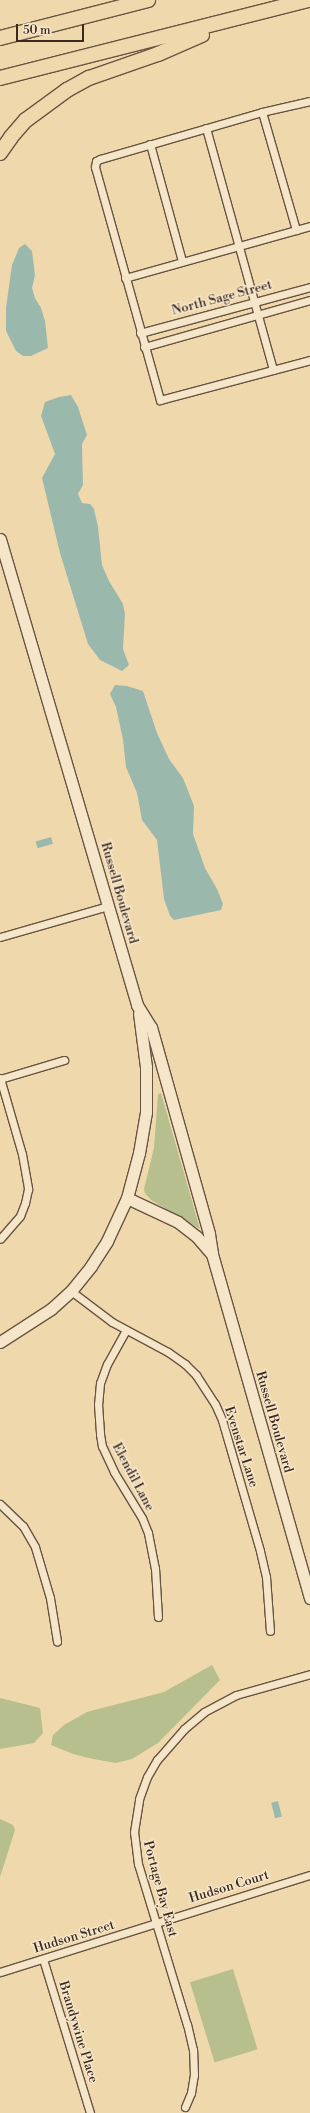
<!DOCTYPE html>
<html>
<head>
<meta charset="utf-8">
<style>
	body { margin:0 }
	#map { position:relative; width:310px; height:2113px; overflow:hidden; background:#f0d8ad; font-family:"Libre Bodoni",serif }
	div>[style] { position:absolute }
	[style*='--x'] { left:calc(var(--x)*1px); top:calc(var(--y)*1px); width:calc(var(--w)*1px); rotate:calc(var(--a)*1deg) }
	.green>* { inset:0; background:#b6bf8d; transform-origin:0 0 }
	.water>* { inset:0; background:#9ab9ac; transform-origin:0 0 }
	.roads { filter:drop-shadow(1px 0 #685442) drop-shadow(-1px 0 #685442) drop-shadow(0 1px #685442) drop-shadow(0 -1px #685442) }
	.street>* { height:7px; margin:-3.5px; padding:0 3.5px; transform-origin:3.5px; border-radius:3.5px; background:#f5e6ca }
	.secondary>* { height:11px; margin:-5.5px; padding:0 5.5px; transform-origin:5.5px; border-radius:5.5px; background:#f5e6ca }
	.highway>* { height:14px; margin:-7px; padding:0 7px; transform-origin:7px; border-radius:7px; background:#f0d8ad }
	span { translate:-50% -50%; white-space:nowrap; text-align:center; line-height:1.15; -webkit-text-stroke:3px #f5e6ca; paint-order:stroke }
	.street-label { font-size:13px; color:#3b281e }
	.scale { position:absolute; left:16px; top:24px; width:68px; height:18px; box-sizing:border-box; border:2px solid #3b281e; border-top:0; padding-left:5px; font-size:12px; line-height:14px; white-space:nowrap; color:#3b281e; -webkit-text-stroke:3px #f5e6ca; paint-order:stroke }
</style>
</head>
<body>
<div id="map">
	<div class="green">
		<div style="clip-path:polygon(161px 1093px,200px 1229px,151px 1200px,145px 1193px,144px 1189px,154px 1148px,158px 1094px)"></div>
		<div style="clip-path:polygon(212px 1665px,220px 1680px,158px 1743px,132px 1759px,116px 1763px,93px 1759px,73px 1754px,51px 1745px,53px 1735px,64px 1725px,87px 1712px,164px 1692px)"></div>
		<div style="clip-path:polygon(0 1698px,40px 1708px,43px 1733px,34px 1743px,0 1749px)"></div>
		<div style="clip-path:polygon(0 1819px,13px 1825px,15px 1830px,0 1877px)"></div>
		<div style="left:233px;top:1969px;width:84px;height:45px;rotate:73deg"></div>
	</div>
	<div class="water">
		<div style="clip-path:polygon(25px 244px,32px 251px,35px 275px,32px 288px,35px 298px,41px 308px,45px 321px,48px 348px,31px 356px,23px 356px,16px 351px,6px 331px,6px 308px,12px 265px,19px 248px)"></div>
		<div style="clip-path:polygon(71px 395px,78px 407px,87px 435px,82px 444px,83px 485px,78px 494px,82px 503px,90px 504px,94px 509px,98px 527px,102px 565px,109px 581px,123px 604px,125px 614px,123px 649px,129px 665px,122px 671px,100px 660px,88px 644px,60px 553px,42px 478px,55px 454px,41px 416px,45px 402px,59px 397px)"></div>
		<div style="clip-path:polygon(115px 685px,127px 686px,143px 691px,157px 733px,169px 759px,183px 778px,194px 806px,193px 834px,205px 868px,217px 889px,223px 904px,221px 910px,174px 920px,170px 916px,164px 899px,157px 840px,142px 820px,137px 793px,126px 767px,123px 740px,116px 707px,110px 694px)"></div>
		<div style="left:51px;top:837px;width:7px;height:16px;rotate:74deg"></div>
		<div style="left:278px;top:1801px;width:16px;height:7px;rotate:76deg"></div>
	</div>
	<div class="roads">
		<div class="street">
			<div style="--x:310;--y:101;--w:49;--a:167.1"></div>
			<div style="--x:262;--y:112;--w:169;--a:163.8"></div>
			<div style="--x:100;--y:159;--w:4;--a:153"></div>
			<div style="--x:96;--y:161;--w:6;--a:99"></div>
			<div style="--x:95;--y:167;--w:242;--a:74.4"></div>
			<div style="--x:160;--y:400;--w:155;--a:-14.9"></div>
			<div style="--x:262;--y:112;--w:123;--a:73.9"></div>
			<div style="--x:206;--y:128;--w:251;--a:74.5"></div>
			<div style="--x:150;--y:144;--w:121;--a:74.7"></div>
			<div style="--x:125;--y:278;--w:192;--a:-15.7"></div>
			<div style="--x:140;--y:333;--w:176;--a:-15.1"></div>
			<div style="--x:144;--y:347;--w:173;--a:-15.8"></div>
			<div style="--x:0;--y:937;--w:112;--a:-16"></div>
			<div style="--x:0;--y:1078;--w:79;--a:73.9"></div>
			<div style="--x:22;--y:1154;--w:36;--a:80"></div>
			<div style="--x:28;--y:1189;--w:14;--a:102"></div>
			<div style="--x:25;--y:1203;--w:14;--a:111"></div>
			<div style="--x:20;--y:1216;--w:30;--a:131"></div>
			<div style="--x:0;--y:1079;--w:67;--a:-16.5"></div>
			<div style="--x:71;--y:1291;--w:51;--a:37.1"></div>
			<div style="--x:112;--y:1322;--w:64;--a:28.2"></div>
			<div style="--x:168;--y:1352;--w:21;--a:35"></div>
			<div style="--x:185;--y:1364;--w:16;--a:45"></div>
			<div style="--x:196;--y:1375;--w:35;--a:57"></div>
			<div style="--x:215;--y:1404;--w:17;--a:66"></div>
			<div style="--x:222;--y:1420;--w:136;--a:73.8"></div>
			<div style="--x:260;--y:1551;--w:27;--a:77"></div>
			<div style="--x:266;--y:1577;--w:54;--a:85.8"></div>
			<div style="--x:126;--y:1330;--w:39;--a:119"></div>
			<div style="--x:107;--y:1364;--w:20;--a:110"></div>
			<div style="--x:100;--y:1383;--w:21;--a:95"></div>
			<div style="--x:98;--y:1404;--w:30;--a:86"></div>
			<div style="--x:100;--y:1434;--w:12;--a:81"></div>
			<div style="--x:102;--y:1446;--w:29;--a:65"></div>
			<div style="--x:114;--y:1472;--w:54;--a:58.7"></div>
			<div style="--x:142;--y:1518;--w:16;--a:68"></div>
			<div style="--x:148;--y:1533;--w:36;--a:79"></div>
			<div style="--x:155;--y:1568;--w:49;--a:86.5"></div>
			<div style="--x:0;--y:1504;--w:32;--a:44"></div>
			<div style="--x:23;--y:1526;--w:24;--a:60"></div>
			<div style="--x:35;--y:1547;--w:53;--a:73.6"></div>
			<div style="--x:50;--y:1598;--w:44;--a:80.8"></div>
			<div style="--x:43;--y:1959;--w:161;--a:73"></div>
			<div style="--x:0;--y:1972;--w:325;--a:-17.4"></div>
			<div style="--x:185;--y:2107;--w:15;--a:-67"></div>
			<div style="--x:191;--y:2093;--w:18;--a:-81"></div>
			<div style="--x:194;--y:2075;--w:25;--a:-92"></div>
			<div style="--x:193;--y:2050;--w:26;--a:-103"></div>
			<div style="--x:187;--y:2025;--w:168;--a:-106.9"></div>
			<div style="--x:138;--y:1864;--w:32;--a:-97"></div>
			<div style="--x:134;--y:1832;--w:33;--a:-81"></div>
			<div style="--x:139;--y:1799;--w:23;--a:-70"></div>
			<div style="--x:147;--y:1777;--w:20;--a:-60"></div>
			<div style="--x:157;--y:1760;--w:41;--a:-48.9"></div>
			<div style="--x:184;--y:1729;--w:26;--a:-40"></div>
			<div style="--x:204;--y:1712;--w:36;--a:-28"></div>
			<div style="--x:236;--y:1695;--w:77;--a:-15.8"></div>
		</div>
		<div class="secondary">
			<div style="--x:0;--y:539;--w:486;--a:73.6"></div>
			<div style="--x:137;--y:1005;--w:26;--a:58"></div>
			<div style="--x:151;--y:1027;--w:215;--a:74.3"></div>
			<div style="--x:209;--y:1234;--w:20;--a:81"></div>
			<div style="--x:212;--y:1254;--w:358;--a:74.1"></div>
			<div style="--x:127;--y:1198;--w:56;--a:25.2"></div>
			<div style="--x:178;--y:1222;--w:24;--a:38"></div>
			<div style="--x:197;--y:1237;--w:23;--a:49"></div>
			<div style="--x:0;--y:1342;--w:61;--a:-32.9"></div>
			<div style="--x:51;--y:1309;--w:27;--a:-42"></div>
			<div style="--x:71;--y:1291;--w:32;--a:-51"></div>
			<div style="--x:91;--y:1266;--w:30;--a:-57"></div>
			<div style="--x:107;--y:1241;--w:47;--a:-65.1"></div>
			<div style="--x:127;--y:1198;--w:47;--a:-75.1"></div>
			<div style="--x:139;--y:1153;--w:42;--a:-80.3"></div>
			<div style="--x:146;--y:1112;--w:45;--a:-90"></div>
			<div style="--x:146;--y:1067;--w:54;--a:-97.4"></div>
		</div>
		<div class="highway">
			<div style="--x:0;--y:38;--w:153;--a:-14.4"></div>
			<div style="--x:0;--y:78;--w:318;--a:-14.2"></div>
			<div style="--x:0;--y:153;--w:19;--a:-55"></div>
			<div style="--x:11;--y:137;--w:23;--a:-49"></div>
			<div style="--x:26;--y:120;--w:51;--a:-36.2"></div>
			<div style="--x:67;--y:90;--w:25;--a:-29"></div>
			<div style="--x:89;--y:78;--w:73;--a:-19.2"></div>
			<div style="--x:158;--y:54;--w:48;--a:-23.4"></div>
		</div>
	</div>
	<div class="street-label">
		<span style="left:222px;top:298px;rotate:-15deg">North Sage Street</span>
		<span style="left:119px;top:893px;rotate:74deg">Russell Boulevard</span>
		<span style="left:274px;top:1422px;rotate:74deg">Russell Boulevard</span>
		<span style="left:241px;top:1447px;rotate:72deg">Evenstar Lane</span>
		<span style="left:133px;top:1477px;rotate:62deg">Elendil Lane</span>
		<span style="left:229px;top:1887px;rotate:-17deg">Hudson Court</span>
		<span style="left:160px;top:1889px;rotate:75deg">Portage Bay East</span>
		<span style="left:74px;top:1937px;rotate:-17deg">Hudson Street</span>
		<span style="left:78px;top:2032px;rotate:73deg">Brandywine Place</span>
	</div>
	<div class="scale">50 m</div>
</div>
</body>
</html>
